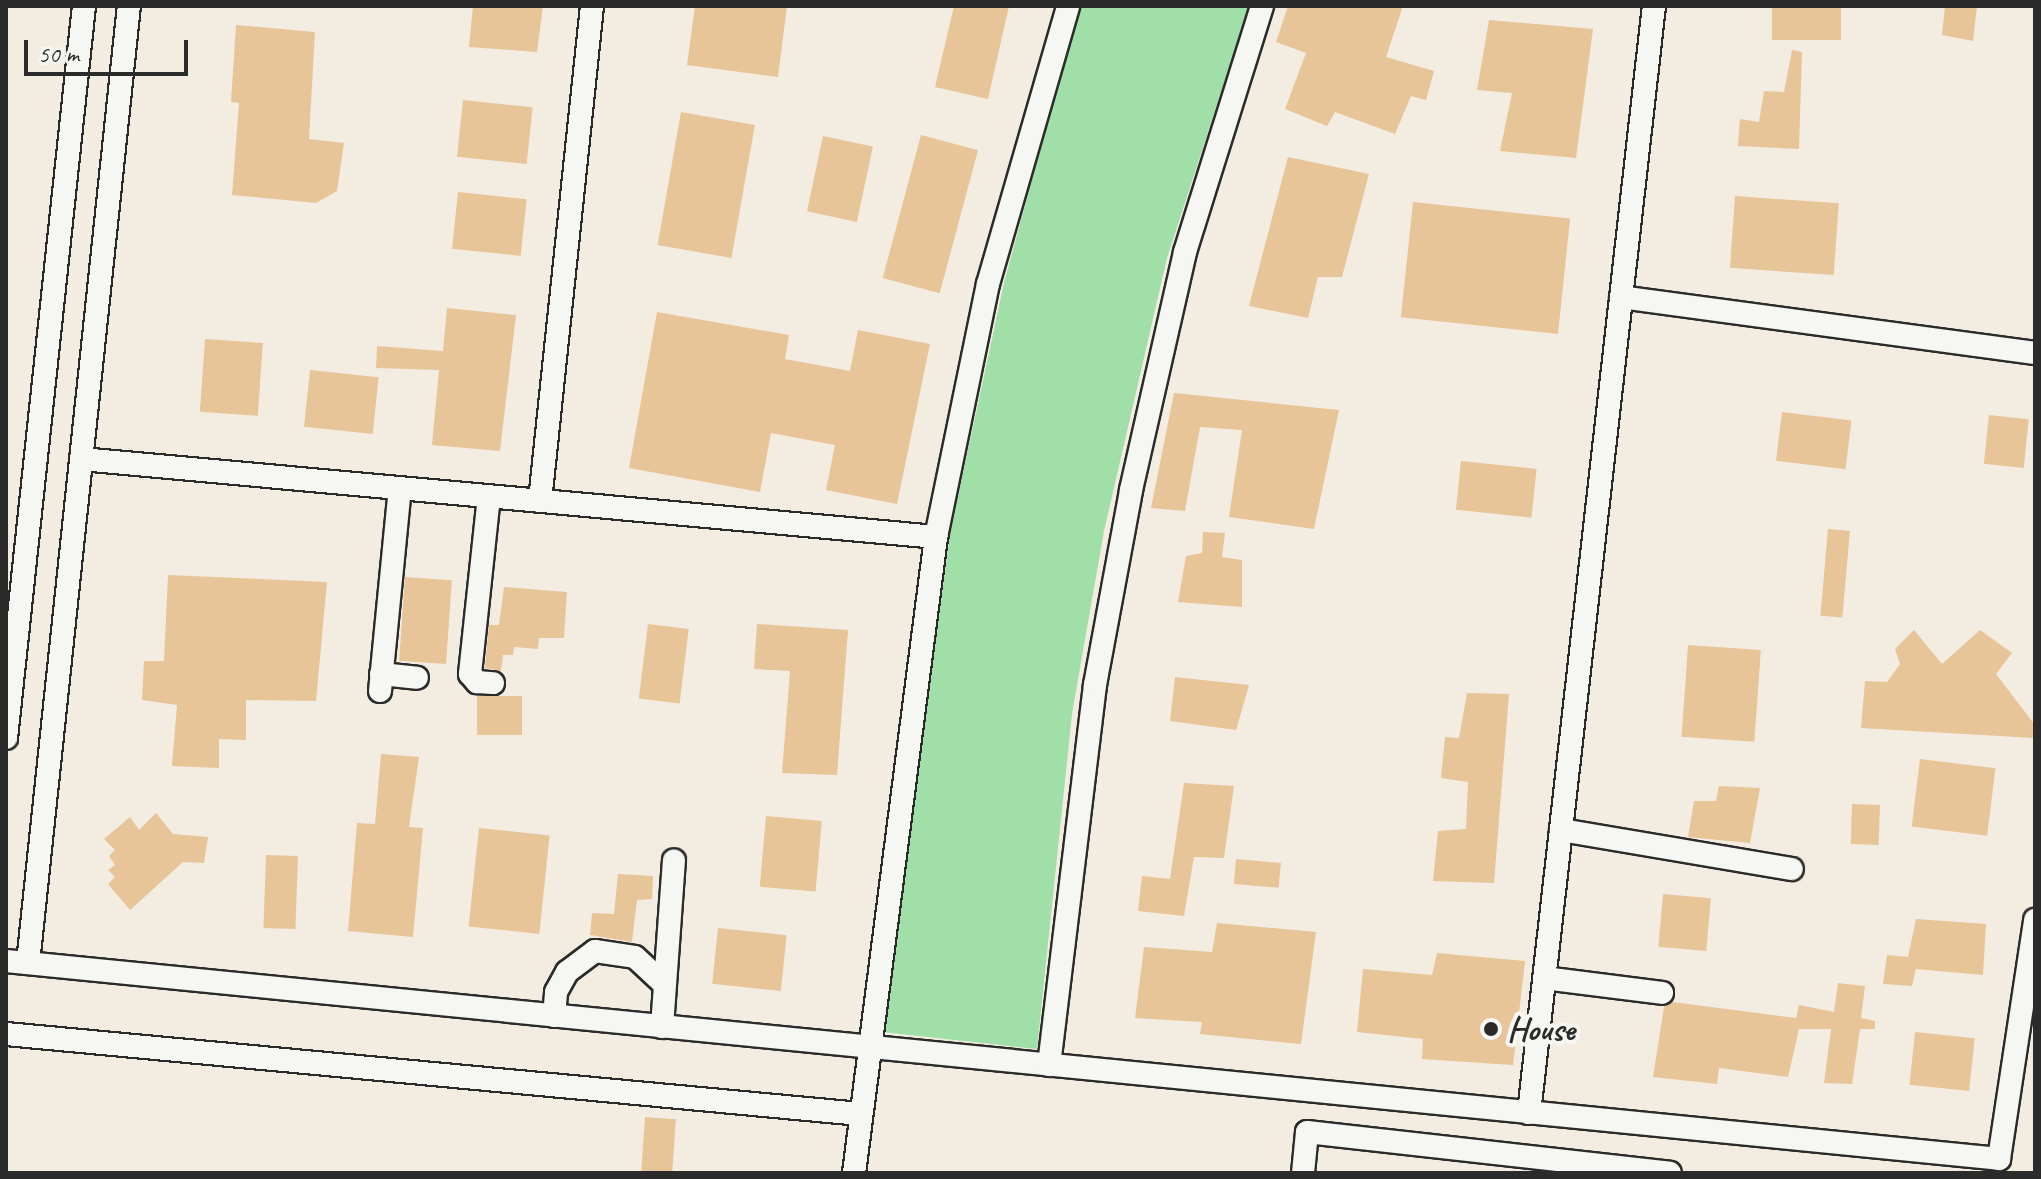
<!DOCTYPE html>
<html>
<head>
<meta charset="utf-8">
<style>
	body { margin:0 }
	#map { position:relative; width:2041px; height:1179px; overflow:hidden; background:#f3ece0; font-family:Caveat,sans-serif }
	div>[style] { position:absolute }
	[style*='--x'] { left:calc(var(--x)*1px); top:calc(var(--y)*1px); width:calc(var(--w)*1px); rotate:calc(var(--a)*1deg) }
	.green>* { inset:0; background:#a0dfa7 }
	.building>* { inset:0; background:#e8c499; transform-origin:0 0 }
	.roads { filter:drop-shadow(2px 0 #2b2b2b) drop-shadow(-2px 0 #2b2b2b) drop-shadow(0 2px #2b2b2b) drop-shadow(0 -2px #2b2b2b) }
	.street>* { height:22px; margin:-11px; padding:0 11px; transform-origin:11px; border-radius:11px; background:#f6f6f2 }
	.dots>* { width:22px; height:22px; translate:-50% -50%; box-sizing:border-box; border:4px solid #f6f6f2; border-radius:50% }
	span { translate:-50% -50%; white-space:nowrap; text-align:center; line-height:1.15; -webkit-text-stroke:8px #f6f6f2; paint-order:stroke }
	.poi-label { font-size:34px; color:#2b2b2b; font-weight:700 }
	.left { translate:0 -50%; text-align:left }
	.frame { position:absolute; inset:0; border:8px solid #2b2b2b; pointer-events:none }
	.scale { position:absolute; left:24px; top:40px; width:164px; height:36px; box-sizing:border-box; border:4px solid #2b2b2b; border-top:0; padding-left:10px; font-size:24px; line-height:28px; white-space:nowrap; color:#2b2b2b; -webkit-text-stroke:6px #f6f6f2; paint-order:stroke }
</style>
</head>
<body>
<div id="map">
	<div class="green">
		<div style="clip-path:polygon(1079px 6px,1249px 6px,1167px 258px,1104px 531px,1072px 714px,1037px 1049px,883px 1032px,950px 534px,1004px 283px)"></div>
	</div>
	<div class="building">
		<div style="clip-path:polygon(473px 6px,543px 6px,537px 52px,469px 47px)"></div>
		<div style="clip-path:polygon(695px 6px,787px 6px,778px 77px,687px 65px)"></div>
		<div style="clip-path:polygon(954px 6px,1009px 6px,988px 99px,935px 87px)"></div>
		<div style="clip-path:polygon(1288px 6px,1403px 6px,1386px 57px,1434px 71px,1426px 100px,1411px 96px,1395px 134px,1335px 112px,1327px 126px,1285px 109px,1306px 53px,1276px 42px)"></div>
		<div style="left:1772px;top:6px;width:69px;height:34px"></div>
		<div style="clip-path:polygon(1945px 6px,1977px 6px,1973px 41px,1942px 35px)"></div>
		<div style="clip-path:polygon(1489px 20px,1593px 29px,1576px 158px,1500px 151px,1512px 93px,1477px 90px)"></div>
		<div style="clip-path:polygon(236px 25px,315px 32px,309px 139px,344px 143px,337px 191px,316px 203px,232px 195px,239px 103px,231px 102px)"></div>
		<div style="clip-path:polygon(1792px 50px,1802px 52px,1799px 149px,1738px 146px,1740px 119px,1759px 122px,1764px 91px,1784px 92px)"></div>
		<div style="left:463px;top:100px;width:70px;height:57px;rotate:6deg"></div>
		<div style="left:681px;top:112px;width:75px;height:135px;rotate:10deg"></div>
		<div style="left:921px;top:135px;width:59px;height:148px;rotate:15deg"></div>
		<div style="left:823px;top:136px;width:51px;height:77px;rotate:12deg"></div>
		<div style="clip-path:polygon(1288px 157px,1369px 174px,1342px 277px,1318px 277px,1308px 318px,1249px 306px)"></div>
		<div style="left:458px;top:192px;width:69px;height:57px;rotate:6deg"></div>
		<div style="left:1735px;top:196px;width:104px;height:72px;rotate:4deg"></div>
		<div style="left:1413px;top:202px;width:158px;height:116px;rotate:6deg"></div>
		<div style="clip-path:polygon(447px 308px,516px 315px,500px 451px,432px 445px,439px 370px,376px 368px,377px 346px,443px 351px)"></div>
		<div style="clip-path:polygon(657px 312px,789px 335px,785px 359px,850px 371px,858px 330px,930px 344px,897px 504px,826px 490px,835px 445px,771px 433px,760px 492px,629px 468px)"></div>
		<div style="left:205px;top:339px;width:58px;height:73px;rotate:4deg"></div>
		<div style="left:310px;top:370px;width:69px;height:57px;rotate:6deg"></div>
		<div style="clip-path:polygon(1174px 393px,1339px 410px,1314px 529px,1229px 517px,1242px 430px,1200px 427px,1185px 511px,1151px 508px)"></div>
		<div style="left:1782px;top:412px;width:70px;height:49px;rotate:7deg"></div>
		<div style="left:1989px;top:415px;width:40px;height:49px;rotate:6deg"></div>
		<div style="left:1461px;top:461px;width:76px;height:49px;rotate:6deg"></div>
		<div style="left:1828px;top:529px;width:22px;height:87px;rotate:5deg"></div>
		<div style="clip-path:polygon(1203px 532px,1225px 533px,1222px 557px,1242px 560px,1242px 607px,1178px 602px,1186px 556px,1202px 553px)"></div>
		<div style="clip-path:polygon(168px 575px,327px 582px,316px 701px,246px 700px,246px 740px,219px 739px,219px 768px,172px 766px,177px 705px,142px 700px,144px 661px,164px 661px)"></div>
		<div style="left:405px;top:577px;width:47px;height:84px;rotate:4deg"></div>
		<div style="clip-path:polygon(504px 587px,567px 592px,564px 638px,539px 638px,538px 649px,514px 647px,513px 655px,503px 655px,501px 671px,485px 668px,489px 625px,499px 625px)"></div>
		<div style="left:648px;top:624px;width:41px;height:75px;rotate:7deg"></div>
		<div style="clip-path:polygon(757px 624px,848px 630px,837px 775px,782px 773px,790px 671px,754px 669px)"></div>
		<div style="clip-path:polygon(1914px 630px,1942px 664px,1980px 630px,2012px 653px,1996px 674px,2035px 725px,2035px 738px,1861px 728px,1865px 681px,1887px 682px,1900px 664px,1895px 649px)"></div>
		<div style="left:1688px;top:645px;width:73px;height:92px;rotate:4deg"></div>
		<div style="clip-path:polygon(1175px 677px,1249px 685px,1236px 730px,1170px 721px)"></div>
		<div style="clip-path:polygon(1467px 693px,1509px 694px,1494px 883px,1433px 881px,1438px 831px,1466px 829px,1468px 782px,1441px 778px,1445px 737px,1459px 738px)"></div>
		<div style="left:477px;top:696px;width:45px;height:39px"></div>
		<div style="clip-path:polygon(381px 754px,419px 757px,409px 827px,423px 828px,413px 937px,348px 931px,357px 823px,375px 824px)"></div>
		<div style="left:1920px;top:759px;width:76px;height:68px;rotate:7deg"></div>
		<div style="clip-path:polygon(1184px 783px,1234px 786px,1224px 858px,1194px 857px,1184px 916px,1138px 911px,1142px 876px,1170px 879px)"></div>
		<div style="clip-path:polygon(1719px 786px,1760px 788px,1750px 843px,1688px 837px,1694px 801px,1716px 801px)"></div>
		<div style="left:1852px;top:804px;width:28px;height:40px;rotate:2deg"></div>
		<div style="clip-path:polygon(156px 813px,173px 834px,208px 837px,204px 863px,183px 862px,130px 910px,108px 884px,115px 877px,108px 870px,115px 865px,109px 856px,115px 850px,104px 839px,130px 817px,139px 830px)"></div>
		<div style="left:766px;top:816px;width:56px;height:71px;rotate:5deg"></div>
		<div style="left:479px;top:828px;width:71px;height:99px;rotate:6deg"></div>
		<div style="left:266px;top:855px;width:32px;height:73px;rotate:2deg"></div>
		<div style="left:1236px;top:859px;width:45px;height:25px;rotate:5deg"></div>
		<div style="clip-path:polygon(618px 874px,653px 876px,652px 899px,637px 900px,632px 942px,590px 935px,592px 913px,614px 914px)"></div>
		<div style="left:1663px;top:894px;width:48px;height:53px;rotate:5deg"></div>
		<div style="clip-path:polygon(1916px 919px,1986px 924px,1983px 975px,1916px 969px,1912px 986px,1883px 984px,1887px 955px,1908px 957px)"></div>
		<div style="clip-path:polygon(1217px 923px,1316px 932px,1301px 1044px,1200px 1034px,1202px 1022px,1135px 1018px,1144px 947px,1212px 952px)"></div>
		<div style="left:718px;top:928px;width:69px;height:56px;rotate:6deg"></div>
		<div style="clip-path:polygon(1437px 953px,1525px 961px,1513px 1065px,1422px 1059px,1423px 1039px,1357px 1032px,1363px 969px,1432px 975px)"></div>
		<div style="clip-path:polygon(1838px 983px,1865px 986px,1861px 1018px,1875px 1021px,1875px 1029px,1860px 1029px,1852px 1084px,1824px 1083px,1831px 1029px,1799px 1029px,1788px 1077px,1719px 1068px,1717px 1084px,1653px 1077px,1664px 1007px,1673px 1002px,1796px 1018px,1799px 1005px,1834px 1012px)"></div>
		<div style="left:1915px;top:1032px;width:60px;height:53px;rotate:6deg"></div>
		<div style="left:645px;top:1117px;width:31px;height:56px;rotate:4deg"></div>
	</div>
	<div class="roads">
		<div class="street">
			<div style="--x:1621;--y:297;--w:418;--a:7.7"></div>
			<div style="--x:81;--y:459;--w:859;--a:5.21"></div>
			<div style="--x:489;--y:496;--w:179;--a:96.1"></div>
			<div style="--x:470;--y:674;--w:11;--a:49"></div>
			<div style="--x:477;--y:682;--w:16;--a:4"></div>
			<div style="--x:540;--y:501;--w:498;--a:-84"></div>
			<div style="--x:381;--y:674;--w:36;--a:6"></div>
			<div style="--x:380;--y:691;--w:204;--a:-84.4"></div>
			<div style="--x:6;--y:738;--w:736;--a:-83.92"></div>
			<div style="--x:1561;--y:830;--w:234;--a:9.6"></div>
			<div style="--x:6;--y:961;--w:2003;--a:5.67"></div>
			<div style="--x:1999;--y:1159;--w:242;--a:-81.4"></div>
			<div style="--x:28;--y:963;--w:962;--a:-83.98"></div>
			<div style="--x:1544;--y:978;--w:119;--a:7.2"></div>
			<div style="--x:554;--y:1016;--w:24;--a:-85"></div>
			<div style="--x:556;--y:992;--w:23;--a:-61"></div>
			<div style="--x:567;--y:972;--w:35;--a:-37"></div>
			<div style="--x:595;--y:951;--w:40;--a:8.5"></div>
			<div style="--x:635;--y:957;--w:40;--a:43"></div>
			<div style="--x:662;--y:1027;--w:167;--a:-85.9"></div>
			<div style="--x:6;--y:1034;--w:858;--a:5.35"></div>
			<div style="--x:1049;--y:1065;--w:383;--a:-83.1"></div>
			<div style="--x:1095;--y:685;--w:198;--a:-79.5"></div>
			<div style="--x:1131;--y:490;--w:244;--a:-77.2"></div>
			<div style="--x:1185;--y:252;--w:258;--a:-72.6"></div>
			<div style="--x:1529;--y:1113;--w:1114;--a:-83.56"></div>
			<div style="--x:854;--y:1173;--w:641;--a:-82.65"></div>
			<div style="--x:936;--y:537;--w:258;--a:-78.4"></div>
			<div style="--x:988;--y:284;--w:289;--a:-73.9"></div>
			<div style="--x:1303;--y:1173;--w:41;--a:-84.4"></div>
			<div style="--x:1307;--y:1132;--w:365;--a:6.4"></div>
		</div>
	</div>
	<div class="dots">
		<div style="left:1491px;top:1029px;background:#2b2b2b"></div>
	</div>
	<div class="poi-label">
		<span class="left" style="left:1507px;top:1029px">House</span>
	</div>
	<div class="frame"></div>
	<div class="scale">50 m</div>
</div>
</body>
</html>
